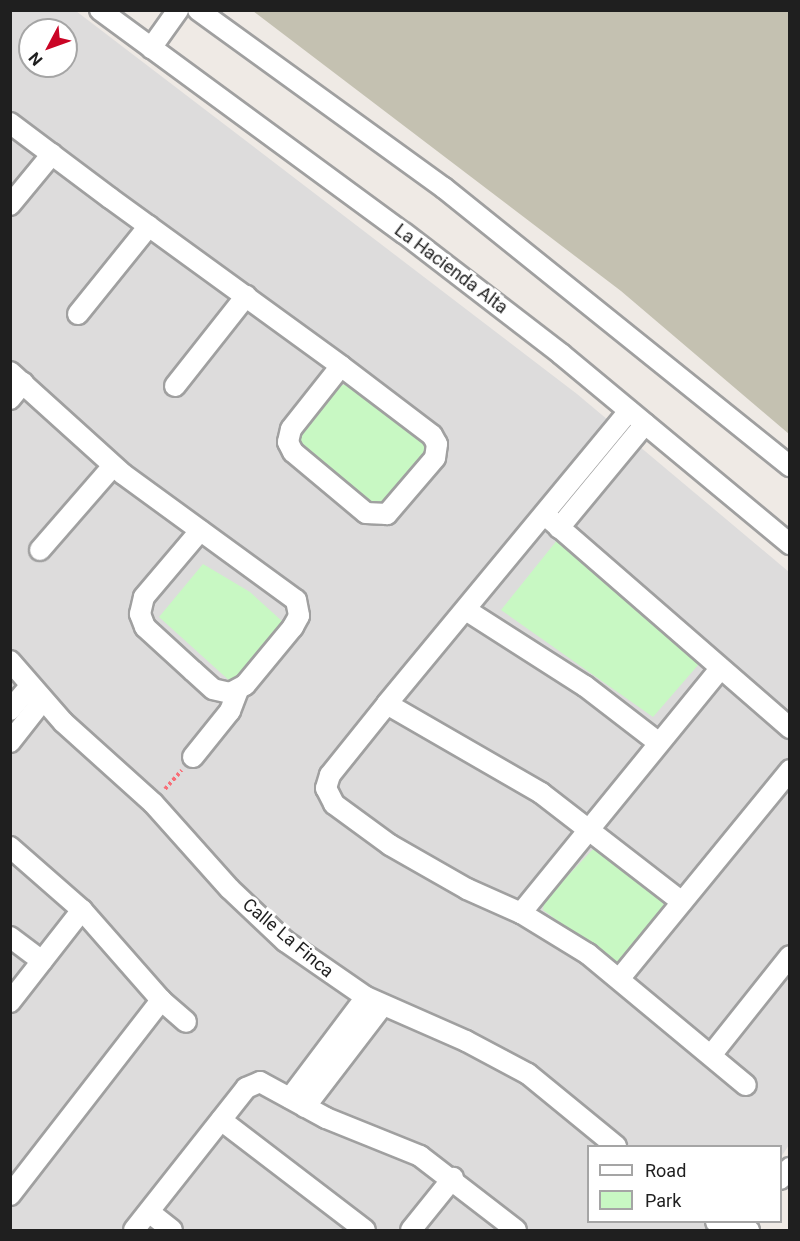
<!DOCTYPE html>
<html>
<head>
<meta charset="utf-8">
<style>
	body { margin:0 }
	#map { position:relative; width:800px; height:1241px; overflow:hidden; background:#efeae5; font-family:Roboto,sans-serif }
	div>[style] { position:absolute }
	[style*='--x'] { left:calc(var(--x)*1px); top:calc(var(--y)*1px); width:calc(var(--w)*1px); rotate:calc(var(--a)*1deg) }
	.residential>* { inset:0; background:#dddcdc }
	.construction>* { inset:0; background:#c4c1b1 }
	.park>* { inset:0; background:#c8f8c3 }
	.path>* { height:4px; margin-top:-2px; transform-origin:0; background:repeating-linear-gradient(90deg,#f76e77 0 3px,transparent 0 6px) }
	.roads { filter:drop-shadow(2px 0 #a0a0a0) drop-shadow(-2px 0 #a0a0a0) drop-shadow(0 2px #a0a0a0) drop-shadow(0 -2px #a0a0a0) }
	.minor>* { height:20px; margin:-10px; padding:0 10px; transform-origin:10px; border-radius:10px; background:#fff }
	span { translate:-50% -50%; white-space:nowrap; text-align:center; line-height:1.15; -webkit-text-stroke:6px #fff; paint-order:stroke }
	.street-label { font-size:18px; color:#1f1f1f }
	.frame { position:absolute; inset:0; border:12px solid #1f1f1f; pointer-events:none }
	.legend { position:absolute; left:587px; top:1145px; width:195px; height:78px; box-sizing:border-box; background:#fff; border:2px solid #a5a5a5; margin:0; padding:8px 10px; list-style:none; font-size:18px; color:#1f1f1f }
	.legend li { display:flex; align-items:center; gap:12px; height:30px }
	.legend b { width:30px; border:2px solid #a5a5a5 }
	.north { position:absolute; left:18px; top:18px; width:60px; height:60px; box-sizing:border-box; background:#fff; border:2px solid #a5a5a5; border-radius:50%; rotate:229deg; font-size:16px; font-weight:700; line-height:24px; text-align:center; color:#1f1f1f }
	.north::after { content:''; display:block; margin:auto; width:21px; height:27px; background:#ca0425; clip-path:polygon(50% 0,100% 100%,50% 72%,0 100%) }
</style>
</head>
<body>
<div id="map">
	<div class="residential">
		<div style="clip-path:polygon(evenodd,10px 11px,76px 11px,577px 394px,789px 572px,789px 1145px,781px 1157px,780px 1146px,588px 1146px,588px 1222px,731px 1222px,724px 1230px,11px 1230px,10px 11px,30px 30px,66px 30px,66px 66px,30px 66px,30px 30px)"></div>
	</div>
	<div class="construction">
		<div style="clip-path:polygon(253px 11px,789px 11px,789px 434px,621px 291px)"></div>
	</div>
	<div class="park">
		<div style="clip-path:polygon(352px 383px,424px 436px,426px 451px,390px 500px,374px 504px,300px 443px,301px 435px,339px 386px)"></div>
		<div style="clip-path:polygon(558px 539px,699px 664px,653px 717px,501px 610px)"></div>
		<div style="clip-path:polygon(203px 564px,250px 592px,283px 622px,232px 683px,159px 617px)"></div>
		<div style="clip-path:polygon(595px 847px,661px 898px,665px 908px,626px 963px,613px 961px,543px 910px,544px 901px)"></div>
	</div>
	<div class="path">
		<div style="--x:165;--y:789;--w:25;--a:-48"></div>
	</div>
	<div class="roads">
		<div class="minor">
			<div style="--x:100;--y:10;--w:377;--a:36.3"></div>
			<div style="--x:404;--y:233;--w:198;--a:37.6"></div>
			<div style="--x:561;--y:354;--w:298;--a:39.7"></div>
			<div style="--x:198;--y:10;--w:304;--a:35.9"></div>
			<div style="--x:444;--y:188;--w:444;--a:38.8"></div>
			<div style="--x:151;--y:48;--w:47;--a:-54.6"></div>
			<div style="--x:10;--y:123;--w:125;--a:36.9"></div>
			<div style="--x:110;--y:198;--w:286;--a:36"></div>
			<div style="--x:341;--y:366;--w:114;--a:37.2"></div>
			<div style="--x:432;--y:435;--w:10;--a:61"></div>
			<div style="--x:437;--y:444;--w:14;--a:98"></div>
			<div style="--x:435;--y:458;--w:74;--a:130.6"></div>
			<div style="--x:387;--y:514;--w:21;--a:-177"></div>
			<div style="--x:366;--y:513;--w:95;--a:-140.1"></div>
			<div style="--x:293;--y:452;--w:11;--a:-117"></div>
			<div style="--x:288;--y:442;--w:13;--a:-77"></div>
			<div style="--x:291;--y:429;--w:80;--a:-51.6"></div>
			<div style="--x:10;--y:205;--w:66;--a:-50.5"></div>
			<div style="--x:78;--y:314;--w:113;--a:-51.1"></div>
			<div style="--x:10;--y:372;--w:152;--a:42.1"></div>
			<div style="--x:123;--y:474;--w:214;--a:36.1"></div>
			<div style="--x:296;--y:600;--w:16;--a:79"></div>
			<div style="--x:299;--y:616;--w:13;--a:119"></div>
			<div style="--x:293;--y:627;--w:75;--a:129.6"></div>
			<div style="--x:245;--y:685;--w:17;--a:152"></div>
			<div style="--x:230;--y:693;--w:17;--a:-167"></div>
			<div style="--x:213;--y:689;--w:27;--a:-138"></div>
			<div style="--x:193;--y:671;--w:65;--a:-137.5"></div>
			<div style="--x:145;--y:627;--w:14;--a:-111"></div>
			<div style="--x:140;--y:614;--w:17;--a:-77"></div>
			<div style="--x:144;--y:597;--w:87;--a:-49.7"></div>
			<div style="--x:175;--y:386;--w:115;--a:-51.7"></div>
			<div style="--x:10;--y:399;--w:21;--a:-51"></div>
			<div style="--x:629;--y:411;--w:380;--a:129.6"></div>
			<div style="--x:387;--y:704;--w:91;--a:128.8"></div>
			<div style="--x:330;--y:775;--w:14;--a:107"></div>
			<div style="--x:326;--y:788;--w:18;--a:63"></div>
			<div style="--x:334;--y:804;--w:69;--a:36.2"></div>
			<div style="--x:390;--y:845;--w:89;--a:29.7"></div>
			<div style="--x:467;--y:889;--w:59;--a:24"></div>
			<div style="--x:521;--y:913;--w:79;--a:31.5"></div>
			<div style="--x:588;--y:954;--w:205;--a:39.7"></div>
			<div style="--x:545;--y:515;--w:325;--a:41"></div>
			<div style="--x:559;--y:528;--w:135;--a:-50.4"></div>
			<div style="--x:40;--y:550;--w:111;--a:-49"></div>
			<div style="--x:466;--y:610;--w:141;--a:32.6"></div>
			<div style="--x:585;--y:686;--w:93;--a:37.6"></div>
			<div style="--x:10;--y:661;--w:81;--a:49"></div>
			<div style="--x:63;--y:722;--w:121;--a:42"></div>
			<div style="--x:153;--y:803;--w:115;--a:48.2"></div>
			<div style="--x:230;--y:889;--w:76;--a:43.4"></div>
			<div style="--x:285;--y:941;--w:98;--a:34.7"></div>
			<div style="--x:366;--y:997;--w:109;--a:23.7"></div>
			<div style="--x:466;--y:1041;--w:70;--a:28"></div>
			<div style="--x:528;--y:1074;--w:114;--a:39.3"></div>
			<div style="--x:387;--y:704;--w:178;--a:30"></div>
			<div style="--x:541;--y:793;--w:178;--a:37.7"></div>
			<div style="--x:10;--y:710;--w:31;--a:-50"></div>
			<div style="--x:10;--y:742;--w:53;--a:-51.8"></div>
			<div style="--x:193;--y:757;--w:59;--a:-51.2"></div>
			<div style="--x:230;--y:711;--w:22;--a:-69"></div>
			<div style="--x:10;--y:847;--w:96;--a:41.2"></div>
			<div style="--x:82;--y:910;--w:120;--a:48.7"></div>
			<div style="--x:161;--y:1000;--w:33;--a:41"></div>
			<div style="--x:521;--y:913;--w:313;--a:-50.8"></div>
			<div style="--x:10;--y:937;--w:40;--a:37"></div>
			<div style="--x:620;--y:978;--w:269;--a:-50.7"></div>
			<div style="--x:10;--y:1002;--w:117;--a:-52"></div>
			<div style="--x:712;--y:1054;--w:125;--a:-51.5"></div>
			<div style="--x:290;--y:1098;--w:126;--a:-53"></div>
			<div style="--x:305;--y:1107;--w:128;--a:-52.6"></div>
			<div style="--x:221;--y:1120;--w:181;--a:37.4"></div>
			<div style="--x:780;--y:1179;--w:15;--a:-48"></div>
			<div style="--x:10;--y:1195;--w:247;--a:-52.2"></div>
			<div style="--x:149;--y:1212;--w:29;--a:38"></div>
			<div style="--x:716;--y:1222;--w:34;--a:14"></div>
			<div style="--x:134;--y:1230;--w:181;--a:-51.7"></div>
			<div style="--x:246;--y:1088;--w:15;--a:-23"></div>
			<div style="--x:260;--y:1082;--w:75;--a:28.6"></div>
			<div style="--x:326;--y:1118;--w:101;--a:22"></div>
			<div style="--x:420;--y:1156;--w:121;--a:37.6"></div>
			<div style="--x:411;--y:1230;--w:67;--a:-51.1"></div>
		</div>
	</div>
	<div class="street-label">
		<span style="left:451px;top:269px;rotate:37deg">La Hacienda Alta</span>
		<span style="left:288px;top:938px;rotate:40deg">Calle La Finca</span>
	</div>
	<div class="frame"></div>
	<ul class="legend">
	<li><b style="height:8px;background:#fff"></b>Road</li>
	<li><b style="height:16px;background:#c8f8c3"></b>Park</li>
	</ul>
	<div class="north">N</div>
</div>
</body>
</html>
